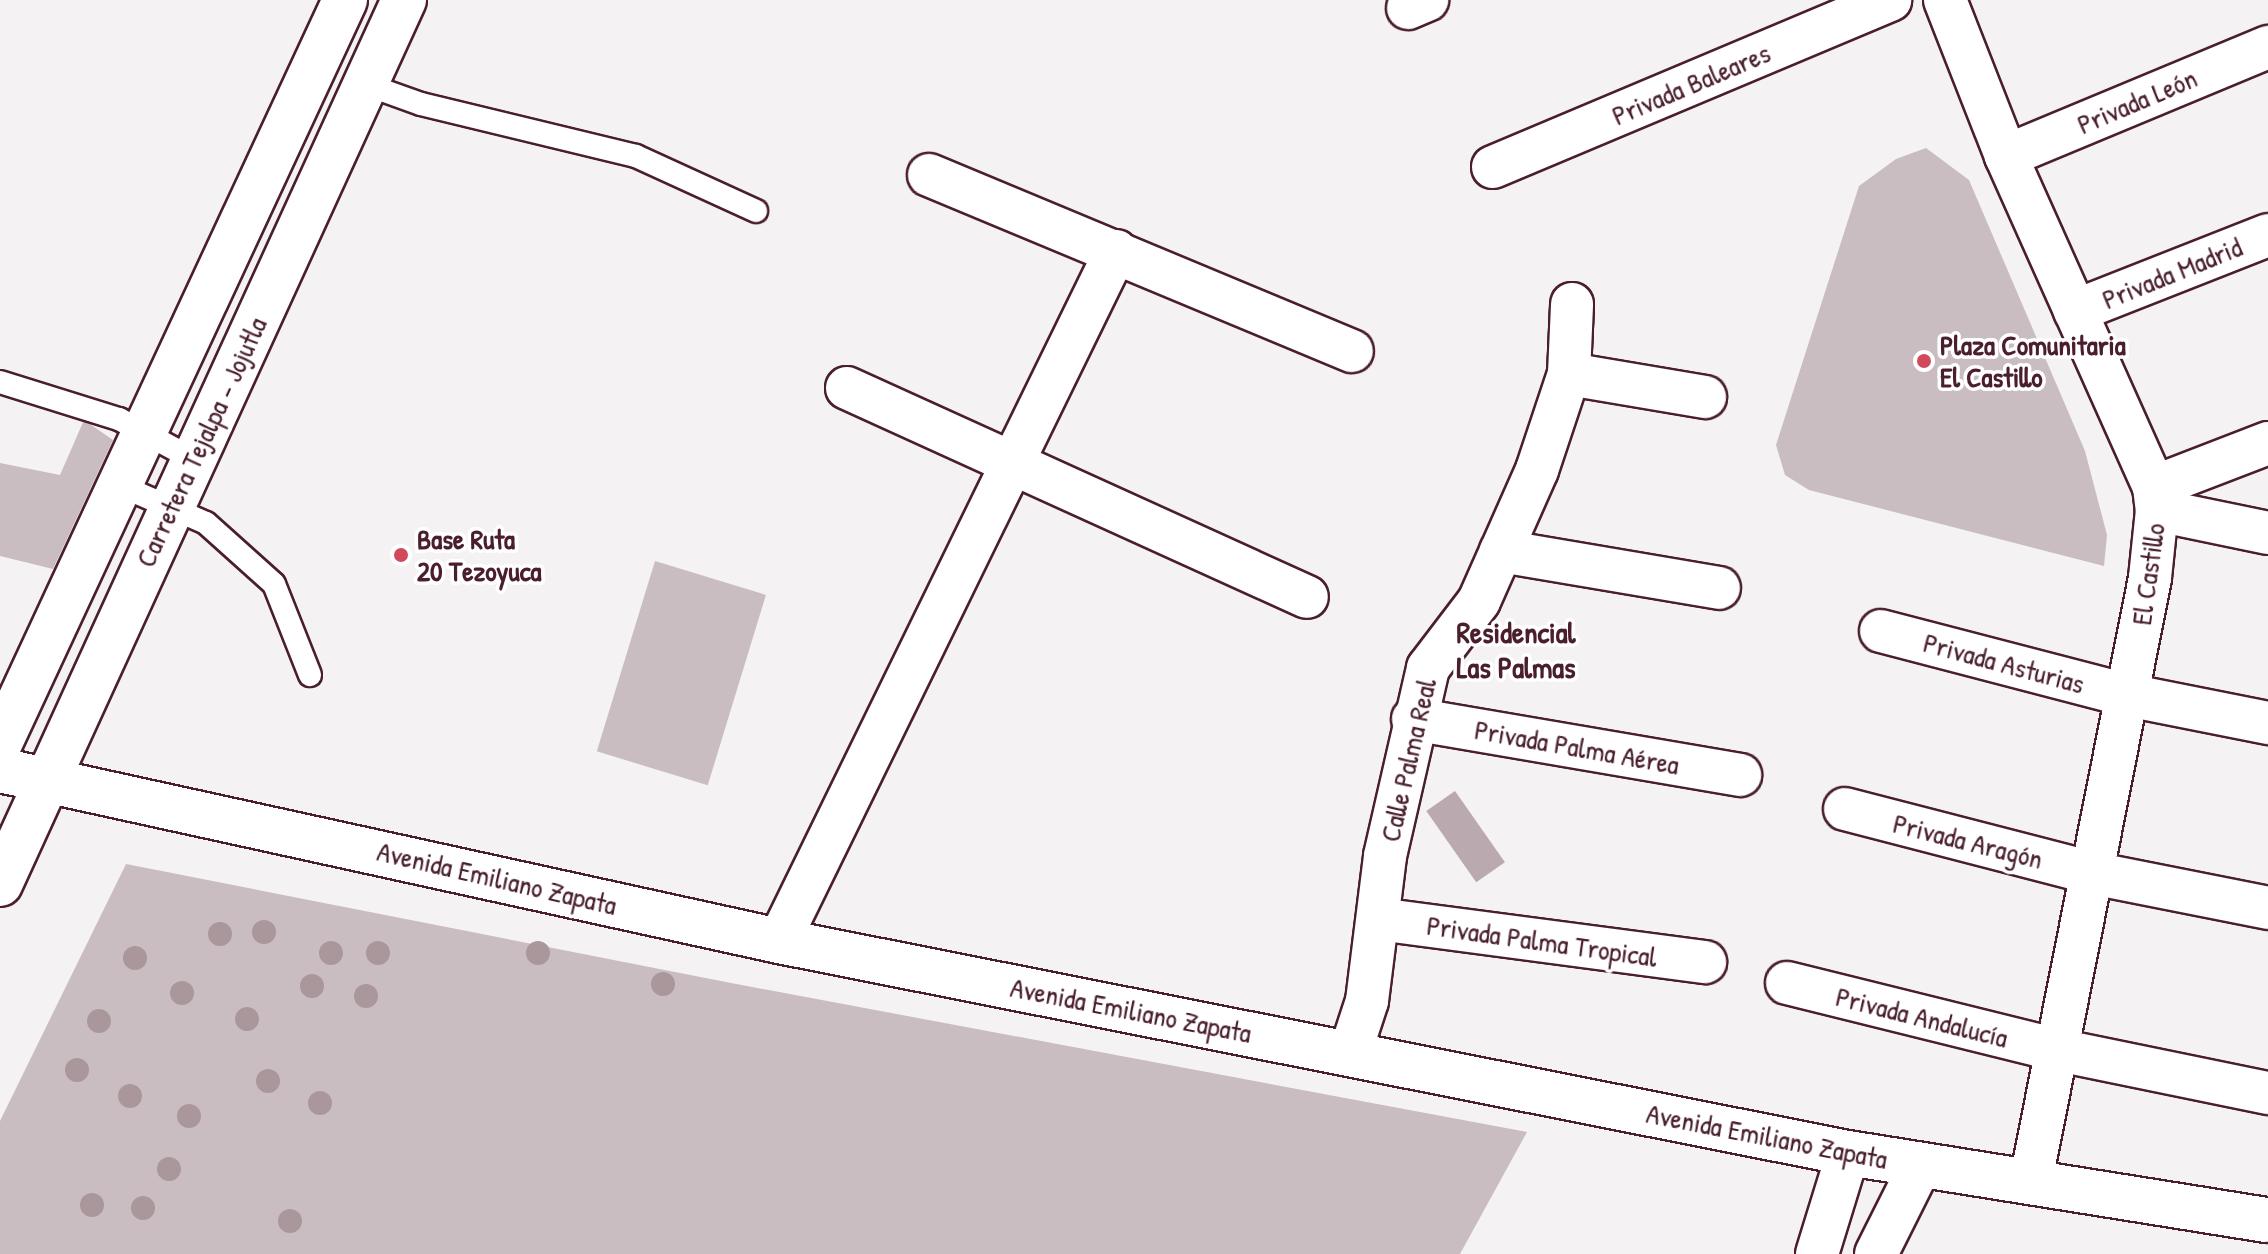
<!DOCTYPE html>
<html>
<head>
<meta charset="utf-8">
<style>
	body { margin:0 }
	#map { position:relative; width:2268px; height:1254px; overflow:hidden; background:#f4f2f2; font-family:"Patrick Hand",sans-serif }
	div>[style] { position:absolute }
	[style*='--x'] { left:calc(var(--x)*1px); top:calc(var(--y)*1px); width:calc(var(--w)*1px); rotate:calc(var(--a)*1deg) }
	.water>* { inset:0; background:#baa9ae; transform-origin:0 0 }
	.building>* { inset:0; background:#cabdc1; transform-origin:0 0 }
	.roads { filter:drop-shadow(2px 0 #4a1f2b) drop-shadow(-2px 0 #4a1f2b) drop-shadow(0 2px #4a1f2b) drop-shadow(0 -2px #4a1f2b) }
	.service>* { height:22px; margin:-11px; padding:0 11px; transform-origin:11px; border-radius:11px; background:#fff }
	.minor>* { height:42px; margin:-21px; padding:0 21px; transform-origin:21px; border-radius:21px; background:#fff }
	.tertiary>* { height:44px; margin:-22px; padding:0 22px; transform-origin:22px; border-radius:22px; background:#fff }
	.secondary>* { height:44px; margin:-22px; padding:0 22px; transform-origin:22px; border-radius:22px; background:#fff }
	.trees>* { width:24px; height:24px; margin:-12px; border-radius:50%; background:#aa979c }
	.dots>* { width:22px; height:22px; translate:-50% -50%; box-sizing:border-box; border:4px solid #fff; border-radius:50% }
	span { translate:-50% -50%; white-space:nowrap; text-align:center; line-height:1.15; -webkit-text-stroke:7px #fff; paint-order:stroke }
	.street-label { font-size:28px; color:#4a1f2b }
	.poi-label { font-size:28px; color:#4a1f2b; font-weight:700 }
	.left { translate:0 -50%; text-align:left }
	.neighbourhood-label { font-size:30px; color:#4a1f2b; font-weight:700 }
</style>
</head>
<body>
<div id="map">
	<div class="water">
		<div style="left:1455px;top:791px;width:87px;height:35px;rotate:55deg"></div>
	</div>
	<div class="building">
		<div style="clip-path:polygon(1926px 148px,1969px 180px,2085px 451px,2107px 535px,2104px 566px,1809px 490px,1785px 475px,1776px 445px,1859px 186px,1896px 159px)"></div>
		<div style="clip-path:polygon(84px 420px,113px 440px,53px 569px,0 556px,0 463px,60px 475px)"></div>
		<div style="left:655px;top:561px;width:116px;height:199px;rotate:17deg"></div>
		<div style="clip-path:polygon(126px 864px,731px 983px,1527px 1132px,1460px 1254px,0 1254px,0 1121px)"></div>
	</div>
	<div class="roads">
		<div class="service">
			<div style="--x:365;--y:84;--w:59;--a:19.7"></div>
			<div style="--x:421;--y:104;--w:221;--a:13.6"></div>
			<div style="--x:636;--y:156;--w:132;--a:24.6"></div>
			<div style="--x:0;--y:382;--w:125;--a:17.3"></div>
			<div style="--x:119;--y:419;--w:84;--a:28.4"></div>
			<div style="--x:119;--y:485;--w:95;--a:23.6"></div>
			<div style="--x:206;--y:523;--w:91;--a:41.9"></div>
			<div style="--x:274;--y:584;--w:98;--a:68.4"></div>
		</div>
		<div class="minor">
			<div style="--x:1945;--y:0;--w:168;--a:68.6"></div>
			<div style="--x:2006;--y:156;--w:363;--a:65.9"></div>
			<div style="--x:2154;--y:487;--w:23;--a:83"></div>
			<div style="--x:2157;--y:510;--w:68;--a:95.9"></div>
			<div style="--x:2150;--y:578;--w:614;--a:101.18"></div>
			<div style="--x:1408;--y:8;--w:21;--a:-23"></div>
			<div style="--x:2006;--y:156;--w:284;--a:-22.6"></div>
			<div style="--x:1493;--y:167;--w:431;--a:-22.8"></div>
			<div style="--x:929;--y:175;--w:458;--a:22.6"></div>
			<div style="--x:2075;--y:311;--w:207;--a:-21.5"></div>
			<div style="--x:1569;--y:374;--w:138;--a:9.6"></div>
			<div style="--x:847;--y:388;--w:505;--a:24.43"></div>
			<div style="--x:2154;--y:487;--w:122;--a:-21.1"></div>
			<div style="--x:2157;--y:510;--w:113;--a:11.7"></div>
			<div style="--x:1501;--y:551;--w:221;--a:9.6"></div>
			<div style="--x:1881;--y:631;--w:254;--a:14.6"></div>
			<div style="--x:2127;--y:695;--w:144;--a:11.2"></div>
			<div style="--x:1413;--y:719;--w:332;--a:9.7"></div>
			<div style="--x:1845;--y:809;--w:255;--a:14.5"></div>
			<div style="--x:2092;--y:873;--w:179;--a:11.2"></div>
			<div style="--x:1378;--y:919;--w:330;--a:7.5"></div>
			<div style="--x:779;--y:941;--w:768;--a:-63.97"></div>
			<div style="--x:1787;--y:983;--w:279;--a:13.9"></div>
			<div style="--x:2058;--y:1050;--w:214;--a:11.6"></div>
			<div style="--x:1350;--y:1053;--w:55;--a:-71.9"></div>
			<div style="--x:1367;--y:1001;--w:146;--a:-82.9"></div>
			<div style="--x:1385;--y:856;--w:193;--a:-77.1"></div>
			<div style="--x:1428;--y:668;--w:84;--a:-52.7"></div>
			<div style="--x:1479;--y:601;--w:143;--a:-66.1"></div>
			<div style="--x:1537;--y:470;--w:101;--a:-71.6"></div>
			<div style="--x:1569;--y:374;--w:70;--a:-87.5"></div>
			<div style="--x:1817;--y:1254;--w:106;--a:-72.9"></div>
			<div style="--x:1876;--y:1254;--w:98;--a:-63.4"></div>
		</div>
		<div class="tertiary">
			<div style="--x:0;--y:770;--w:798;--a:12.38"></div>
			<div style="--x:779;--y:941;--w:1090;--a:11.22"></div>
			<div style="--x:1848;--y:1153;--w:425;--a:9.1"></div>
		</div>
		<div class="secondary">
			<div style="--x:0;--y:743;--w:819;--a:-65.09"></div>
			<div style="--x:0;--y:884;--w:972;--a:-65.44"></div>
		</div>
	</div>
	<div class="trees">
		<div style="left:264px;top:932px"></div>
		<div style="left:220px;top:934px"></div>
		<div style="left:331px;top:953px"></div>
		<div style="left:378px;top:953px"></div>
		<div style="left:538px;top:953px"></div>
		<div style="left:135px;top:958px"></div>
		<div style="left:663px;top:984px"></div>
		<div style="left:312px;top:986px"></div>
		<div style="left:182px;top:993px"></div>
		<div style="left:366px;top:996px"></div>
		<div style="left:247px;top:1019px"></div>
		<div style="left:99px;top:1021px"></div>
		<div style="left:77px;top:1070px"></div>
		<div style="left:268px;top:1081px"></div>
		<div style="left:130px;top:1096px"></div>
		<div style="left:320px;top:1103px"></div>
		<div style="left:189px;top:1116px"></div>
		<div style="left:169px;top:1169px"></div>
		<div style="left:92px;top:1205px"></div>
		<div style="left:143px;top:1208px"></div>
		<div style="left:290px;top:1221px"></div>
	</div>
	<div class="dots">
		<div style="left:1924px;top:361px;background:#d1495b"></div>
		<div style="left:401px;top:555px;background:#d1495b"></div>
	</div>
	<div class="street-label">
		<span style="left:1691px;top:84px;rotate:-23deg">Privada Baleares</span>
		<span style="left:2137px;top:101px;rotate:-23deg">Privada León</span>
		<span style="left:2172px;top:273px;rotate:-22deg">Privada Madrid</span>
		<span style="left:201px;top:442px;rotate:-65deg">Carretera Tejalpa - Jojutla</span>
		<span style="left:2148px;top:574px;rotate:-82deg">El Castillo</span>
		<span style="left:2004px;top:663px;rotate:15deg">Privada Asturias</span>
		<span style="left:1577px;top:747px;rotate:10deg">Privada Palma Aérea</span>
		<span style="left:1408px;top:760px;rotate:-77deg">Calle Palma Real</span>
		<span style="left:1968px;top:841px;rotate:14deg">Privada Aragón</span>
		<span style="left:497px;top:878px;rotate:13deg">Avenida Emiliano Zapata</span>
		<span style="left:1542px;top:941px;rotate:8deg">Privada Palma Tropical</span>
		<span style="left:1131px;top:1010px;rotate:11deg">Avenida Emiliano Zapata</span>
		<span style="left:1922px;top:1017px;rotate:14deg">Privada Andalucía</span>
		<span style="left:1767px;top:1136px;rotate:11deg">Avenida Emiliano Zapata</span>
	</div>
	<div class="poi-label">
		<span class="left" style="left:1940px;top:361px">Plaza Comunitaria<br>El Castillo</span>
		<span class="left" style="left:417px;top:555px">Base Ruta<br>20 Tezoyuca</span>
	</div>
	<div class="neighbourhood-label">
		<span style="left:1516px;top:649px">Residencial<br>Las Palmas</span>
	</div>
</div>
</body>
</html>
